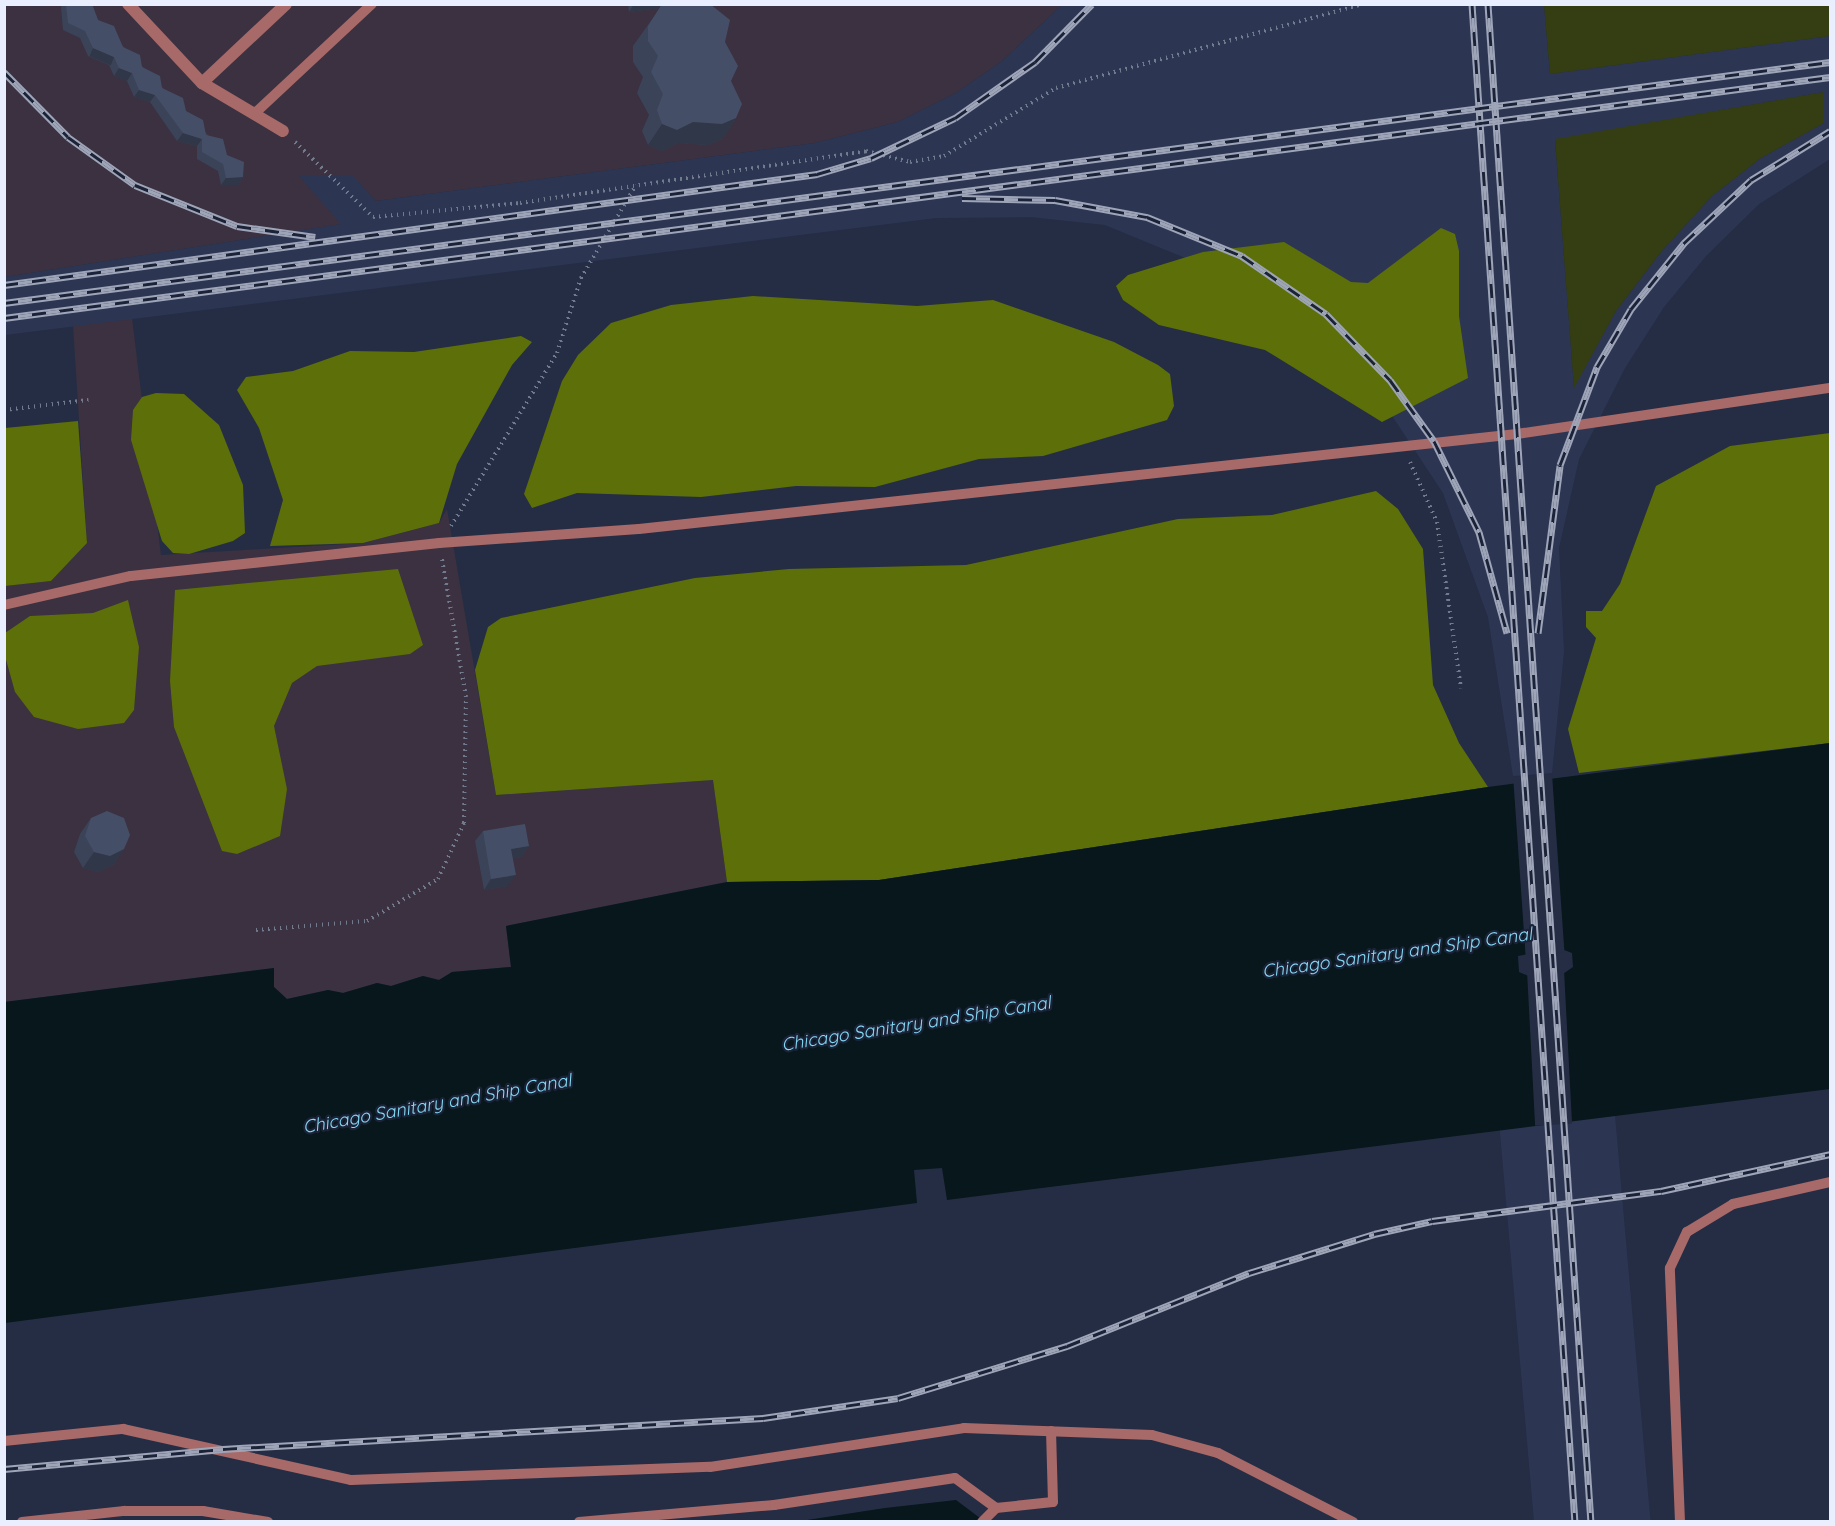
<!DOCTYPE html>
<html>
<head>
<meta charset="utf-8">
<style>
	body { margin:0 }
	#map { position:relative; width:1835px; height:1526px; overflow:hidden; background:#252d44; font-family:Quicksand,sans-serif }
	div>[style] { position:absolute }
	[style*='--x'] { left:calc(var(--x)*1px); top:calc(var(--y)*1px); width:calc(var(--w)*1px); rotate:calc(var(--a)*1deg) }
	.industrial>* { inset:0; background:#3b3140 }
	.built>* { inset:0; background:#2c3653; transform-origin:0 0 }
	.green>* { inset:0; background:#343e12 }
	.forest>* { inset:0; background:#5d6f09 }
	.water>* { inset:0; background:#07171c }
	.pier>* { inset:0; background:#252d44; transform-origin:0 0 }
	.path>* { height:4px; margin-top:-2px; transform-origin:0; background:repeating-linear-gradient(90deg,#727a8e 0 1.5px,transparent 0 6px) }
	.service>* { height:10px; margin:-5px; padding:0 5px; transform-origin:5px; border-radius:5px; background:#a86969 }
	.minor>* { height:12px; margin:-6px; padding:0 6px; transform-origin:6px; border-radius:6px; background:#a86969 }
	.rail>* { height:7px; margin-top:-3.5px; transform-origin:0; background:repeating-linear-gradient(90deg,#1b2339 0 14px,#9ea5b8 0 28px); box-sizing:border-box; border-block:2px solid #9ea5b8 }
	.wall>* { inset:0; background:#3b4359 }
	.shaded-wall>* { inset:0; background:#303748; transform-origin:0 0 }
	.building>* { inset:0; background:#454e67 }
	span { translate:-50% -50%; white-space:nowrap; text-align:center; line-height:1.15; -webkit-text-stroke:4.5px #1b2339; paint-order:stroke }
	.water-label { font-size:18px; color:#85d9f2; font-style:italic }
	.frame { position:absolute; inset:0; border:6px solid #e9efff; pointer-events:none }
</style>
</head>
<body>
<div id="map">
	<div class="industrial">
		<div style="clip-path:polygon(5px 5px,1062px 5px,1001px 62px,956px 93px,898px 122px,815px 143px,376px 201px,353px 177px,300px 176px,342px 224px,5px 277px)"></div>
		<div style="clip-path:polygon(132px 318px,161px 555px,363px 543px,439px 523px,447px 509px,496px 795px,713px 780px,727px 882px,506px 926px,511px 967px,452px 972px,439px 980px,423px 976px,391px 986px,377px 983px,343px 993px,328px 990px,287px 999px,274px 987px,274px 968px,5px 1002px,4px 586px,51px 581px,87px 543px,73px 326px)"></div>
	</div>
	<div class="built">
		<div style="clip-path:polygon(evenodd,1062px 5px,1544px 5px,1550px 74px,1830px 36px,1830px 159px,1759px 204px,1706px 256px,1664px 307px,1625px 368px,1579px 459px,1559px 548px,1564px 651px,1552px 773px,1513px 776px,1488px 617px,1443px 493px,1379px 396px,1195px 262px,1105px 225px,1031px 217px,936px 218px,5px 335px,5px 277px,341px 224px,299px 176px,353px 176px,376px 201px,815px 143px,898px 122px,956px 93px,1001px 62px,1062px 5px,1824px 92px,1824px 123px,1761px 158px,1712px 196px,1661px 252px,1616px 311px,1574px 387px,1555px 140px,1824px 92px)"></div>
		<div style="left:1615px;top:1116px;width:406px;height:116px;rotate:85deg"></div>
	</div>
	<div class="green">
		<div style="clip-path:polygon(1544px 5px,1830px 5px,1830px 36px,1550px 74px)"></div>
		<div style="clip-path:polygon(1824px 92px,1824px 123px,1761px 158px,1712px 196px,1661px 252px,1616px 311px,1574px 388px,1555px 139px)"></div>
	</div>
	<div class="forest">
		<div style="clip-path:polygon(1441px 228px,1455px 234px,1459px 251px,1459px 316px,1468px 378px,1382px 422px,1265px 350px,1159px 325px,1123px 300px,1116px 286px,1128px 275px,1203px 252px,1284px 242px,1351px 282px,1368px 283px)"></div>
		<div style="clip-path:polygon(753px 296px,917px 306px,993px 300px,1114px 342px,1158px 365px,1170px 374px,1174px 406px,1167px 420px,1043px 456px,979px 459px,875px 487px,796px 486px,701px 497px,577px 493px,532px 508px,524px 494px,562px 381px,578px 355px,611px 323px,671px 305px)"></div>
		<div style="clip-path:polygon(521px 336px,532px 342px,512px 365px,457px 464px,439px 523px,363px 543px,270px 546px,283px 500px,259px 428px,237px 390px,246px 377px,293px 371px,350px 351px,414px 352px)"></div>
		<div style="clip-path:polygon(156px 393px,184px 394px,219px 425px,243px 485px,245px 533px,233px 541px,189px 554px,173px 553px,162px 541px,131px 440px,133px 410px,142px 397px)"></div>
		<div style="clip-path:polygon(78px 421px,87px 543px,51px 581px,5px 586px,5px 428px)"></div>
		<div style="clip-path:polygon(1830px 433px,1830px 743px,1579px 773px,1568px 729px,1596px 638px,1586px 627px,1586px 611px,1602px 611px,1620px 584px,1656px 486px,1730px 446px)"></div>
		<div style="clip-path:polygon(1376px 491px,1398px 509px,1423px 549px,1433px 685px,1459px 743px,1488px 787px,879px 880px,727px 882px,713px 780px,496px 795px,475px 670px,488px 627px,501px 618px,695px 578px,789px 569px,966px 565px,1178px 519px,1272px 515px)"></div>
		<div style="clip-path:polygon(398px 569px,423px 645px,410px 654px,317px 666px,292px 683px,274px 726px,287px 789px,280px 836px,237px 854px,222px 851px,174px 727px,170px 681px,175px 590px)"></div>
		<div style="clip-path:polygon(128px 600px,139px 647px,134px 710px,124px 723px,78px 729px,34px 717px,15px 692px,5px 656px,5px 633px,30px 616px,93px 613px)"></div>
	</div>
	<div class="water">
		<div style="clip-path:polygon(evenodd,1830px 743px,1830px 1089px,947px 1200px,942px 1168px,914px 1170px,917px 1203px,5px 1323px,4px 1002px,274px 968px,274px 987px,287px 999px,328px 990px,343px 993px,377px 983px,391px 986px,423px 976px,439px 980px,452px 972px,511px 967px,506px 926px,727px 882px,879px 880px,1488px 787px,1830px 743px,1559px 948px,1572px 953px,1573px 967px,1560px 976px,1531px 977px,1519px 972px,1518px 956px,1559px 948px)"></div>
		<div style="clip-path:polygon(956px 1500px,984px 1521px,794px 1522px,885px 1508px)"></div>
	</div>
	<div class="pier">
		<div style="left:1552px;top:774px;width:179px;height:39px;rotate:86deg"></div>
		<div style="left:1564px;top:970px;width:154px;height:37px;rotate:87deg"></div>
	</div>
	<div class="path">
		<div style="--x:295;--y:142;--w:108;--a:43.9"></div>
		<div style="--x:373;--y:217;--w:148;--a:-5.4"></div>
		<div style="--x:520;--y:203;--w:350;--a:-8.5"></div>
		<div style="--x:866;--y:151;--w:45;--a:14"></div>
		<div style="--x:910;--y:162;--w:35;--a:-10"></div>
		<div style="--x:944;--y:156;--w:131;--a:-31.3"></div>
		<div style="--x:1056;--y:88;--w:318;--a:-15.3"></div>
		<div style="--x:4;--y:410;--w:85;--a:-6.8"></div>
		<div style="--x:1410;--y:462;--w:66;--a:65.8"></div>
		<div style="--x:1437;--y:522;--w:168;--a:81.8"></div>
		<div style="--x:451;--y:526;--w:203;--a:-58.5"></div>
		<div style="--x:557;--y:353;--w:79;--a:-72.3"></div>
		<div style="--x:581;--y:278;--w:108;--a:-59.4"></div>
		<div style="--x:256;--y:930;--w:111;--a:-4.6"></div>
		<div style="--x:367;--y:921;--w:82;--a:-30.6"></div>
		<div style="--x:438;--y:879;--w:62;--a:-65.1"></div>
		<div style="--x:464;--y:823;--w:126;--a:-89.1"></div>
		<div style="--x:466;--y:697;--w:140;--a:-99.9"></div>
	</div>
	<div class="service">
		<div style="--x:254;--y:114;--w:161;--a:-43"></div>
		<div style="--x:4;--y:605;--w:130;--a:-12.9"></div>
		<div style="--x:131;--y:576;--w:310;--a:-6.1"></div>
		<div style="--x:439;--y:543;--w:200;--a:-4"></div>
		<div style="--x:639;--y:529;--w:883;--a:-6.18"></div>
		<div style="--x:1517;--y:434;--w:316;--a:-8.4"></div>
		<div style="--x:4;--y:1441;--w:120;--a:-5.8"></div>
		<div style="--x:123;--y:1429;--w:234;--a:12.6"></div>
		<div style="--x:351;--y:1480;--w:359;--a:-2.1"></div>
		<div style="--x:710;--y:1467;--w:257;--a:-8.7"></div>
		<div style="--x:964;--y:1428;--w:188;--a:2.1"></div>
		<div style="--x:1152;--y:1435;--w:68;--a:15.3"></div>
		<div style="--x:1218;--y:1453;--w:152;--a:27.1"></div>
		<div style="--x:22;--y:1522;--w:103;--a:-6.2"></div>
		<div style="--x:124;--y:1511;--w:79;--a:0"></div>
		<div style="--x:203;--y:1511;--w:66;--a:9.6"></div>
		<div style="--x:579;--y:1522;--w:196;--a:-5"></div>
		<div style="--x:774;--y:1505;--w:183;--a:-8.5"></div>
		<div style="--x:955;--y:1478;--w:51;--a:36.2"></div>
		<div style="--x:996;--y:1508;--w:57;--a:-6"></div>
		<div style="--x:1053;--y:1502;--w:71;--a:-91.6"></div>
		<div style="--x:982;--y:1522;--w:20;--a:-45"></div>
		<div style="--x:1680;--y:1522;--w:254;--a:-92.3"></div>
		<div style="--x:1670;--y:1268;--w:40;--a:-65"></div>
		<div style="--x:1687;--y:1232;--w:54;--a:-31.3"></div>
		<div style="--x:1733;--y:1204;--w:99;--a:-12.8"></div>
	</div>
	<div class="minor">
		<div style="--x:128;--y:4;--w:108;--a:46.9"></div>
		<div style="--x:202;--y:83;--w:94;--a:30.7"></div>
		<div style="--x:202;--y:83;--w:115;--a:-43.2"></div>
	</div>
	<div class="rail">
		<div style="--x:1472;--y:4;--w:1521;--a:86.12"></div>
		<div style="--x:1488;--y:4;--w:1521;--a:86.12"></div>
		<div style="--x:4;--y:72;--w:91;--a:45.4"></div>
		<div style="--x:68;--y:137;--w:82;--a:35.6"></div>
		<div style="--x:135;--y:185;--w:110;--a:21.9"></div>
		<div style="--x:237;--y:226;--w:79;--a:8"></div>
		<div style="--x:962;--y:198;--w:93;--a:1.2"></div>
		<div style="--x:1055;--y:200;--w:94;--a:10.5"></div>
		<div style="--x:1147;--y:217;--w:103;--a:22.3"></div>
		<div style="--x:1242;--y:256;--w:102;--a:34.6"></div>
		<div style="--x:1326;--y:314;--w:92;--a:45.9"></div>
		<div style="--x:1390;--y:380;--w:75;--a:54.2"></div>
		<div style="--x:1434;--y:441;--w:102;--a:63.7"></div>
		<div style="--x:1479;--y:532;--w:105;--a:74.5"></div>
		<div style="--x:4;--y:285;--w:821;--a:-7.77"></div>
		<div style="--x:817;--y:174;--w:56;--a:-16.5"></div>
		<div style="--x:871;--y:158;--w:93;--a:-25.5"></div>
		<div style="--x:955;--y:118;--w:98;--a:-35"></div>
		<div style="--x:1035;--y:62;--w:81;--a:-45.5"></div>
		<div style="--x:4;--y:303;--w:1842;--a:-7.52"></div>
		<div style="--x:4;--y:318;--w:1842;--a:-7.52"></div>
		<div style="--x:1538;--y:633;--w:169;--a:-82.5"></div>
		<div style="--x:1560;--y:465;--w:105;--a:-69.3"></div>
		<div style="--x:1597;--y:367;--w:67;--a:-59.6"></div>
		<div style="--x:1631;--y:309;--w:85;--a:-51.2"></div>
		<div style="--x:1684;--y:243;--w:92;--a:-43.2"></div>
		<div style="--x:1751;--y:180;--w:93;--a:-31.8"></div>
		<div style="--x:4;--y:1469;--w:220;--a:-5.2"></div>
		<div style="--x:223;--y:1449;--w:541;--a:-3.29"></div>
		<div style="--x:763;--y:1418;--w:136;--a:-8.4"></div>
		<div style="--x:898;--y:1398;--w:177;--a:-17.1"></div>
		<div style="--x:1067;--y:1346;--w:196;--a:-21.9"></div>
		<div style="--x:1249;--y:1273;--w:131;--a:-17.3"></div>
		<div style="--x:1374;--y:1234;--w:59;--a:-12.6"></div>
		<div style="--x:1432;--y:1221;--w:231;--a:-7.5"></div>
		<div style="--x:1661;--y:1191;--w:173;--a:-12.3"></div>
	</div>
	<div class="wall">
		<div style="clip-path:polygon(63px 4px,92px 4px,98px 20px,227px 155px,243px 177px,238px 185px,221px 185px,218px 171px,197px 159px,197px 146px,177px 141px,150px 102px,134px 97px,127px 81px,114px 76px,109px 65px,88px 56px,80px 38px,63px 30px,61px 7px)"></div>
		<div style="clip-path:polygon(628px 4px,710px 4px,725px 42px,736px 118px,722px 139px,708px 145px,678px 143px,662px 151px,648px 145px,642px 131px,649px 115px,637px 93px,643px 77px,633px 62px,633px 46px,660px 8px,629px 12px)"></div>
		<div style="clip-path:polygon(91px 818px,124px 849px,113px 865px,98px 872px,83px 868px,74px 852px,80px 834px)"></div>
		<div style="clip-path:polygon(483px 831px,529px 846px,521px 857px,513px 858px,508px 886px,484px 890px,475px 841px)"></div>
	</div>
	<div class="shaded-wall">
		<div style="clip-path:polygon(29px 4px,47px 4px,35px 7px)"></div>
		<div style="clip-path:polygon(634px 4px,662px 4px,660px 8px,629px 12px)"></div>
		<div style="left:93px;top:48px;width:23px;height:9px;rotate:23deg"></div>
		<div style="clip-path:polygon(119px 68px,132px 73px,127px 81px,114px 76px)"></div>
		<div style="clip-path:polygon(139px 90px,155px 95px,150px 102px,134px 97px)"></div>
		<div style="clip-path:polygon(736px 118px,722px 139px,708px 145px,678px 143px,662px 151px,648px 145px,662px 124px)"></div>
		<div style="clip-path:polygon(183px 133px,202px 139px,197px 146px,177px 141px)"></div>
		<div style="clip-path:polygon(243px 177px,238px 185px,221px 185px,226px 178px)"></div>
		<div style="clip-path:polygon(529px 846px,521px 857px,504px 860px,511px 849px)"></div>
		<div style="clip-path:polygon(124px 849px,113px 865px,98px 872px,83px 868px,94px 852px)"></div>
		<div style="clip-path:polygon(516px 875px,508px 886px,484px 890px,491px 879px)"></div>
	</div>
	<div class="building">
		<div style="clip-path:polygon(66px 4px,92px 4px,98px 20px,114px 26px,123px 47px,140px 55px,142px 67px,160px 76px,162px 88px,183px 98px,186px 111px,203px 120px,206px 135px,223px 139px,227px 155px,244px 162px,243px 177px,226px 178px,223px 164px,202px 152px,202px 139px,183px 133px,155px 95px,139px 90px,132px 73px,119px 68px,114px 57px,93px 48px,85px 31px,68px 23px)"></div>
		<div style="clip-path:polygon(662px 4px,710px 4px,730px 20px,725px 42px,738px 66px,731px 81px,742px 104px,736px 118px,722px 124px,693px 122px,677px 130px,662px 124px,657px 110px,663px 94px,651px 72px,658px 56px,648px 41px,648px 26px)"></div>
		<div style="clip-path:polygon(107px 811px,124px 818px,130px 835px,124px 849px,110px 856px,94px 852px,85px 836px,91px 818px)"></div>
		<div style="clip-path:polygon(525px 824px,529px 846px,511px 849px,516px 875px,491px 879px,483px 831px)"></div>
	</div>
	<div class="water-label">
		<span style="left:1397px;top:953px;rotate:-8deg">Chicago Sanitary and Ship Canal</span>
		<span style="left:916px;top:1024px;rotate:-9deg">Chicago Sanitary and Ship Canal</span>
		<span style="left:437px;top:1104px;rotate:-10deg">Chicago Sanitary and Ship Canal</span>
	</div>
	<div class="frame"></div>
</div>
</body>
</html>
